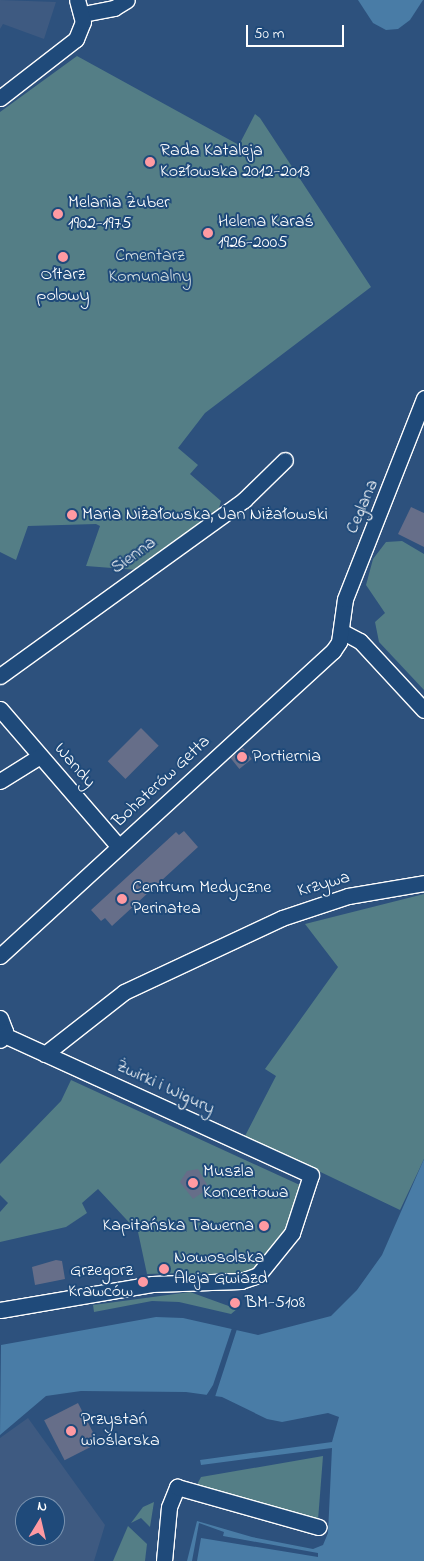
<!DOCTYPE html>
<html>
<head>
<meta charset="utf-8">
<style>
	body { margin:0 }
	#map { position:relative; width:424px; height:1561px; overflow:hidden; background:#2d517d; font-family:"Indie Flower",sans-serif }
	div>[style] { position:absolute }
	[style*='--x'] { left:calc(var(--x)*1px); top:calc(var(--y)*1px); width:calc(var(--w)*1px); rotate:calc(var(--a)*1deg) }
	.built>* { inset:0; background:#3e5a81 }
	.green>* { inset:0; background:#547e86 }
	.water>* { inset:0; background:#497ca6 }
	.pier>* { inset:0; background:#2d517d }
	.building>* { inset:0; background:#666e89; transform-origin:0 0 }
	.roads { filter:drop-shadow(1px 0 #fff) drop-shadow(-1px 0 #fff) drop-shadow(0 1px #fff) drop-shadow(0 -1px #fff) }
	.minor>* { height:15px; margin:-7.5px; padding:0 7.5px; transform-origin:7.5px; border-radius:7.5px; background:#1f4a7a }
	.dots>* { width:14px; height:14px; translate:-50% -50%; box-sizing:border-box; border:2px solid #1f4a7a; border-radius:50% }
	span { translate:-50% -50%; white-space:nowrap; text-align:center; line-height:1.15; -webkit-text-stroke:4px #1f4a7a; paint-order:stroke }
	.poi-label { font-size:18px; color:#fff }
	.left { translate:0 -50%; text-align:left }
	.right { translate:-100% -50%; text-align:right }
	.park-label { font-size:18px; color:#d4dfe1 }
	.street-label { font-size:18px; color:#fff }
	.north { position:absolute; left:15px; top:1496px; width:50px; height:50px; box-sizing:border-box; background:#1f4a7a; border:1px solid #7992af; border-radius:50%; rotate:9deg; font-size:14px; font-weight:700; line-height:20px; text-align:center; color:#fff }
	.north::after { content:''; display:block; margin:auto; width:18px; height:22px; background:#ff9aa2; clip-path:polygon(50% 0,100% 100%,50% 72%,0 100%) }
	.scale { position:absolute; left:246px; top:25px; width:98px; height:22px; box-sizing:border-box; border:2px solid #fff; border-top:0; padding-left:6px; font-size:15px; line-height:18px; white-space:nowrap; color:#fff; -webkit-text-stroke:4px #1f4a7a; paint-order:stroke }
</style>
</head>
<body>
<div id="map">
	<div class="built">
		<div style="clip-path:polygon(0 0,56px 2px,44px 39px,3px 24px,0 29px)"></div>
		<div style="clip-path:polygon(evenodd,28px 1418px,105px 1525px,94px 1561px,0 1561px,0 1438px,28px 1418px,25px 1506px,55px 1506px,55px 1536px,25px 1536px,25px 1506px)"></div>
	</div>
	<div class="green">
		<div style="clip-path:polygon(77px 56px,239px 145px,255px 114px,260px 118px,371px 287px,205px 413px,178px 448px,198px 465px,190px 474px,221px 501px,218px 512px,138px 570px,86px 566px,100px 526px,96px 524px,28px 526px,16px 560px,0 552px,0 112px)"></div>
		<div style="clip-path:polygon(402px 541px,424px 554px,424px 690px,379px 642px,375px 622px,385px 613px,366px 585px,373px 559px,386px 542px)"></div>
		<div style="clip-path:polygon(424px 894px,424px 1159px,400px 1210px,245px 1136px,276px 1076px,265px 1069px,338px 967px,305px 924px)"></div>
		<div style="clip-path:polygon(71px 1080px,302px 1186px,286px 1235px,248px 1274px,196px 1279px,181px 1273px,147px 1274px,138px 1232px,98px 1189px,82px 1203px,87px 1213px,66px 1227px,0 1242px,0 1212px,8px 1203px,0 1195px,0 1164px,61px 1101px)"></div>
		<div style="clip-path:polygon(190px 1292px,237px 1309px,231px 1314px,179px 1302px,152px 1301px,94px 1312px,93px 1305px)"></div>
		<div style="clip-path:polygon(323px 1456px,317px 1533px,190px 1498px,201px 1477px)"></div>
		<div style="clip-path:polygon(154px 1502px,150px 1527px,141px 1518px,131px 1523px,143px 1507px)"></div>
		<div style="clip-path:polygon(128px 1526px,147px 1544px,145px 1561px,113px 1561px)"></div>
	</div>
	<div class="water">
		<div style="clip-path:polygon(358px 0,423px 0,410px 20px,398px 29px,386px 30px,373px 23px)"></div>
		<div style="clip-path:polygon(424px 1159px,424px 1561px,187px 1561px,197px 1521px,252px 1537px,313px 1549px,323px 1545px,328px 1533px,332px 1448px,201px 1465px,200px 1460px,332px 1442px,339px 1417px,328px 1413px,282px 1422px,267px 1419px,222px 1397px,186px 1392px,81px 1391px,46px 1396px,0 1435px,1px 1345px,156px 1317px,183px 1318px,258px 1335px,331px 1316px,357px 1290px,382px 1255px)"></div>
	</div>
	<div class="pier">
		<div style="clip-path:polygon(232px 1328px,237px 1329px,214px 1400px,204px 1399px,213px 1385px)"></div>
		<div style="clip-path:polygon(199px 1523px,224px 1532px,223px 1536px,318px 1553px,318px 1557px,201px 1538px,197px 1561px,192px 1561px)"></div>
	</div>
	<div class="building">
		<div style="clip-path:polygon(411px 507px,424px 513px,424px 547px,398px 534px)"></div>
		<div style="left:141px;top:728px;width:25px;height:47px;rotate:45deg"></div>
		<div style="left:243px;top:748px;width:14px;height:16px;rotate:51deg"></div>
		<div style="clip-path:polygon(184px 831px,198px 847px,112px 926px,105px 918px,101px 921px,91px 910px,176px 832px,179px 835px)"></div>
		<div style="clip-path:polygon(198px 1169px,209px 1188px,193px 1199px,180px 1182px,187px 1171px)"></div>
		<div style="clip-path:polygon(56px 1260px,62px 1261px,65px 1279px,35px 1285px,32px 1267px)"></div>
		<div style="left:78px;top:1403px;width:45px;height:38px;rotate:63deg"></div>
	</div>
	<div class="roads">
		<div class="minor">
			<div style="--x:83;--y:14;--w:32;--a:-11"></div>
			<div style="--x:114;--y:8;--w:15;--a:-32"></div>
			<div style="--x:0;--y:98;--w:96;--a:-37.8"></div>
			<div style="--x:76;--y:39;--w:18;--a:-68"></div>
			<div style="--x:83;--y:22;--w:23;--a:-105"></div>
			<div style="--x:341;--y:631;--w:21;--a:28"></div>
			<div style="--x:360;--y:641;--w:94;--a:47.2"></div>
			<div style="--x:0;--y:676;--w:301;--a:-35.8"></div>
			<div style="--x:244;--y:500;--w:57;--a:-44.3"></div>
			<div style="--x:0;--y:709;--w:182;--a:49.2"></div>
			<div style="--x:0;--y:781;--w:47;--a:-32"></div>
			<div style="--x:0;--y:956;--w:452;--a:-42.5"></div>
			<div style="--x:333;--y:651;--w:11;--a:-56"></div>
			<div style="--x:339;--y:642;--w:43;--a:-82.1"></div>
			<div style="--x:345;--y:599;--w:216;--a:-68.5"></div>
			<div style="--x:0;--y:1018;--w:14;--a:69"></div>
			<div style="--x:5;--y:1031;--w:10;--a:119"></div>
			<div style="--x:45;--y:1054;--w:100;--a:-38.1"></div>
			<div style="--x:124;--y:992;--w:174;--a:-25.1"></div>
			<div style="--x:282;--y:918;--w:70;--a:-18.4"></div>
			<div style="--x:348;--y:896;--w:77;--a:-9.7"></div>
			<div style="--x:0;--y:1310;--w:154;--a:-9.7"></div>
			<div style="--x:152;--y:1284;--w:89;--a:-1.9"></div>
			<div style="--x:241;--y:1281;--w:18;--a:-19"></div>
			<div style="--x:258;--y:1275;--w:54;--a:-51"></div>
			<div style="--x:292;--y:1233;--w:61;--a:-71.9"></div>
			<div style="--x:311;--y:1175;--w:337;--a:-155.5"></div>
			<div style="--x:164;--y:1561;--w:54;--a:-84.7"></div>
			<div style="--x:169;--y:1507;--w:22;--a:-68"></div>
			<div style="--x:177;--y:1487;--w:147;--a:15.8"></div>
		</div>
	</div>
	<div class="dots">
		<div style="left:150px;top:162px;background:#ff9aa2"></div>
		<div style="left:58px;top:214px;background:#ff9aa2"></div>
		<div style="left:208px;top:233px;background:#ff9aa2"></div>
		<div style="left:63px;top:257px;background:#ff9aa2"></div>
		<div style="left:72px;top:515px;background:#ff9aa2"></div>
		<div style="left:242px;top:757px;background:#ff9aa2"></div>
		<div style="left:122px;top:899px;background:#ff9aa2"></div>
		<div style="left:193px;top:1183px;background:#ff9aa2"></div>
		<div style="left:264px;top:1226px;background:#ff9aa2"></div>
		<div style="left:164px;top:1269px;background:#ff9aa2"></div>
		<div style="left:143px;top:1282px;background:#ff9aa2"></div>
		<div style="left:235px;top:1303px;background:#ff9aa2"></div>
		<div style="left:71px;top:1431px;background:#ff9aa2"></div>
	</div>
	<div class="poi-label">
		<span class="left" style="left:160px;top:162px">Rada Kataleja<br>Kozłowska 2012-2013</span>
		<span class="left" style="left:68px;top:214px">Melania Żuber<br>1902-1975</span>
		<span class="left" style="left:218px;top:233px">Helena Karaś<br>1926-2005</span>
		<span style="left:63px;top:286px">Ołtarz<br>polowy</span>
		<span class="left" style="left:82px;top:515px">Maria Niżałowska, Jan Niżałowski</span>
		<span class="left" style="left:252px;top:757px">Portiernia</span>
		<span class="left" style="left:132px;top:899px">Centrum Medyczne<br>Perinatea</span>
		<span class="left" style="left:203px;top:1183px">Muszla<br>Koncertowa</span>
		<span class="right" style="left:254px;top:1226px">Kapitańska Tawerna</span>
		<span class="left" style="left:174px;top:1269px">Nowosolska<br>Aleja Gwiazd</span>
		<span class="right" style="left:133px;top:1282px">Grzegorz<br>Krawców</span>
		<span class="left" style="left:245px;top:1303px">BM-5108</span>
		<span class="left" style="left:81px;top:1431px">Przystań<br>wioślarska</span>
	</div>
	<div class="park-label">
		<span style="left:150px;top:267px">Cmentarz<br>Komunalny</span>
	</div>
	<div class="street-label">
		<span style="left:363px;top:507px;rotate:-67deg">Ceglana</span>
		<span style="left:134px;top:556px;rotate:-36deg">Sienna</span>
		<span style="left:74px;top:766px;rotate:49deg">Wandy</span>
		<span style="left:162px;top:782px;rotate:-43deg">Bohaterów Getta</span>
		<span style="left:324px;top:885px;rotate:-16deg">Krzywa</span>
		<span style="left:165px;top:1088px;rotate:25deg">Żwirki i Wigury</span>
	</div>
	<div class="north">N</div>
	<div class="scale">50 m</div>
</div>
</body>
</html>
